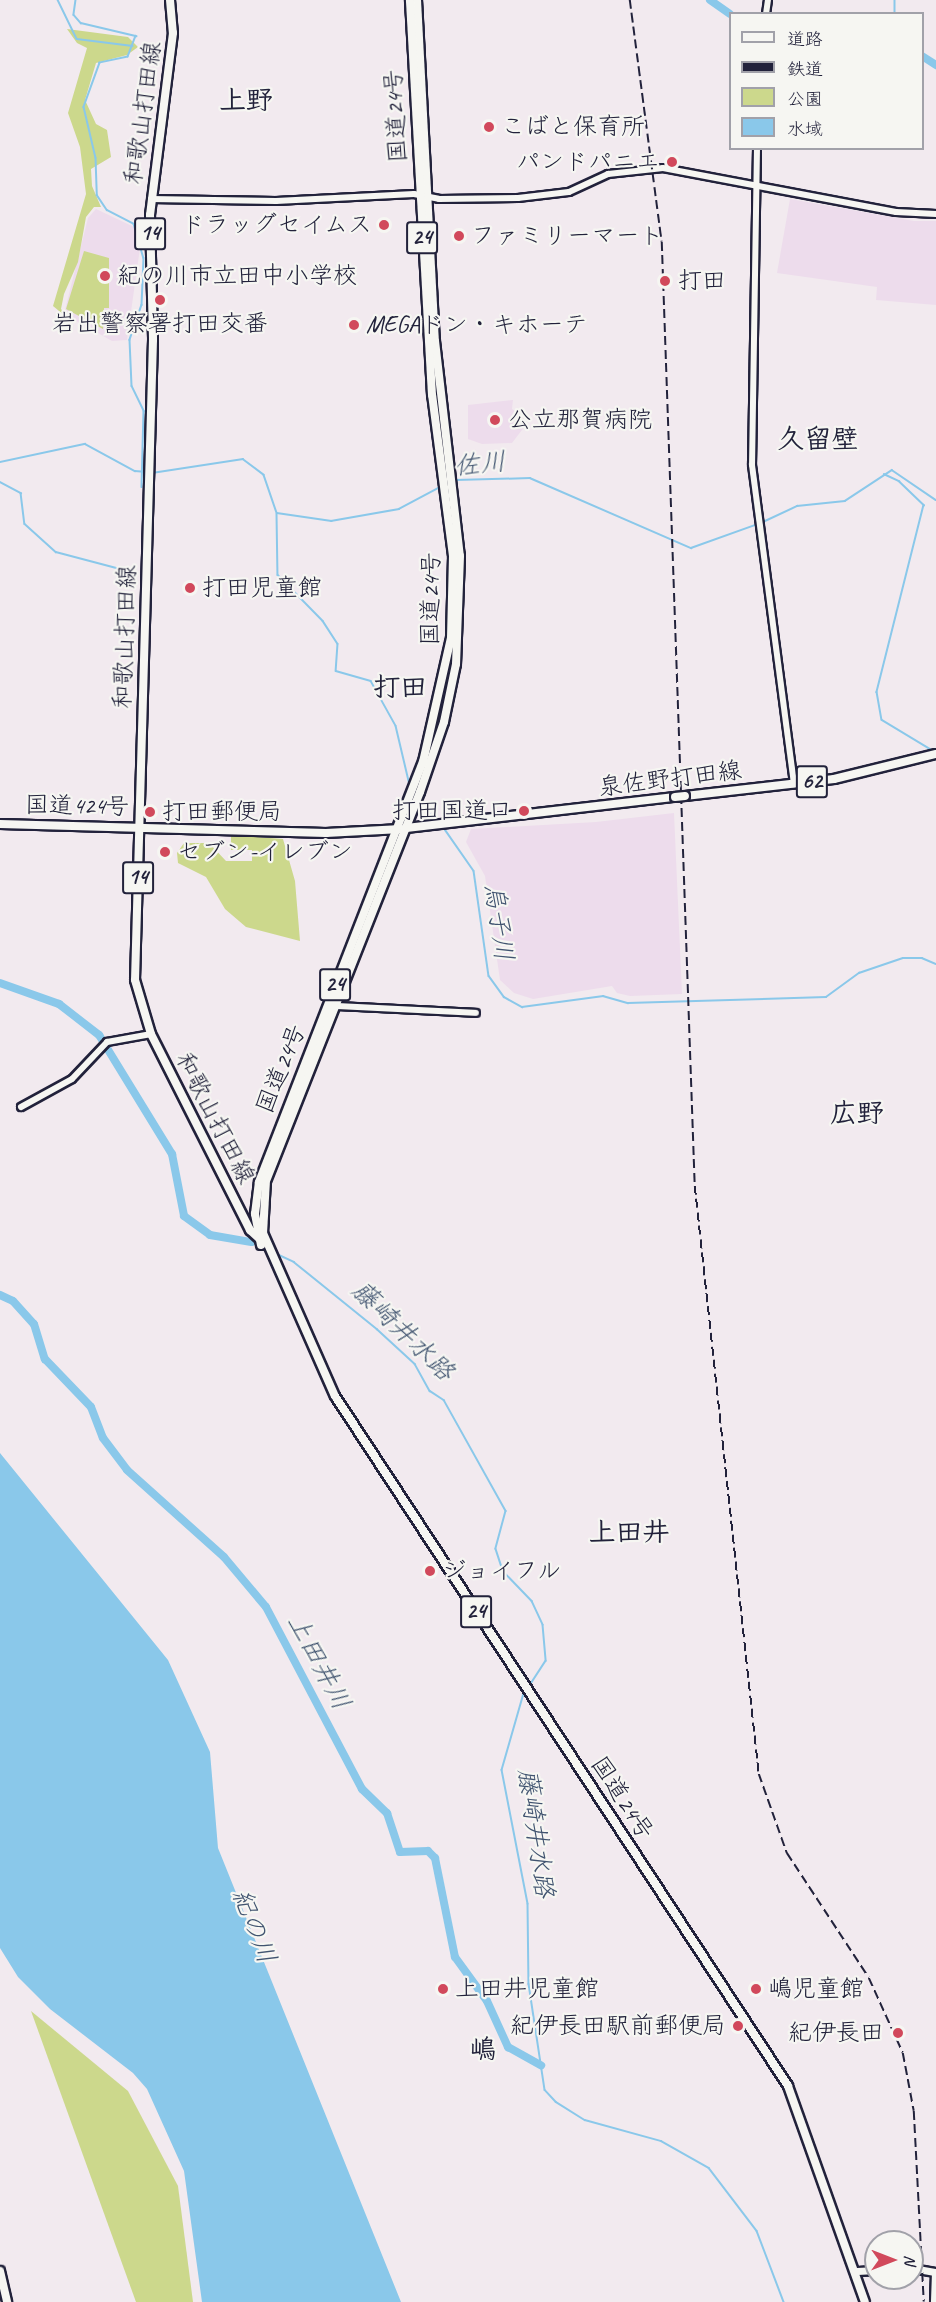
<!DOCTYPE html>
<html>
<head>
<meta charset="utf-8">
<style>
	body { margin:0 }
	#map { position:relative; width:936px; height:2302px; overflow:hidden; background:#f2eaef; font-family:Caveat,"Klee One",sans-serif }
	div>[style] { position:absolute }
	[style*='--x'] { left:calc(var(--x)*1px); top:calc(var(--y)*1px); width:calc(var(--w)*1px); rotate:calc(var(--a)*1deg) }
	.built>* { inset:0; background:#eddcec }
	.green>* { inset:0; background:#ccd88c }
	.water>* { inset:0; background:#8ac8ea }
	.stream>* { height:1.5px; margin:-0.75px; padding:0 0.75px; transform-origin:0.75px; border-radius:0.75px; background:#8ac8ea }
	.river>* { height:8px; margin:-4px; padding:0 4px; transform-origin:4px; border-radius:4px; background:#8ac8ea }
	.roads { filter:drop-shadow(2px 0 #22223b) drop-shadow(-2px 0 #22223b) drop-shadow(0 2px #22223b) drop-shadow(0 -2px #22223b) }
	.tertiary>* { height:6px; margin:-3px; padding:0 3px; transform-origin:3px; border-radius:3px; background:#f6f6f2 }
	.secondary>* { height:7px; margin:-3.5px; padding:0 3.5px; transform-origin:3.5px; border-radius:3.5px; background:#f6f6f2 }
	.primary>* { height:8px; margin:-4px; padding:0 4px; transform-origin:4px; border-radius:4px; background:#f6f6f2 }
	.trunk>* { height:8px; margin:-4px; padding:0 4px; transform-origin:4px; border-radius:4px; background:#f6f6f2 }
	.rail>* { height:1.5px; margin-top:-0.75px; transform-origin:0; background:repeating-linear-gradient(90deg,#22223b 0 9px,transparent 0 13.5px) }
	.bridges { filter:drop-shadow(2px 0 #22223b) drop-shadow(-2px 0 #22223b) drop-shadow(0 2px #22223b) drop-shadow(0 -2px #22223b) }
	.primary-bridge>* { height:8px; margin:-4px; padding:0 4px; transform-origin:4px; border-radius:4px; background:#f6f6f2 }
	.dots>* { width:16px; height:16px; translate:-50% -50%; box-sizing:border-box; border:3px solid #f6f6f2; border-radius:50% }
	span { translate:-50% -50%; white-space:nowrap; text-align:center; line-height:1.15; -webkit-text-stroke:4.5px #f6f6f2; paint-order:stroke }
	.shield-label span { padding:2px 4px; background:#f6f6f2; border:2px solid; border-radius:4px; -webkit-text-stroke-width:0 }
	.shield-label { font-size:22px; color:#22223b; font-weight:700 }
	.street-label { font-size:24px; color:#22223b }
	.poi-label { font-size:24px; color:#22223b }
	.left { translate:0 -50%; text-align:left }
	.right { translate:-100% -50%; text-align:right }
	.water-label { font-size:26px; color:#415470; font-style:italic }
	.quarter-label { font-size:27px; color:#22223b; font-weight:700 }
	.legend { position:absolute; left:729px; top:12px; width:195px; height:138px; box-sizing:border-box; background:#f6f6f2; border:2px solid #a1a1a9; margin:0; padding:8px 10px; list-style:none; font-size:18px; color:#22223b }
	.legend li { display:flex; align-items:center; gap:12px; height:30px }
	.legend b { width:30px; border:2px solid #a1a1a9 }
	.north { position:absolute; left:864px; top:2230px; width:60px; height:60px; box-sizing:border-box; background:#f6f6f2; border:2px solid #a1a1a9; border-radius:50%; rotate:90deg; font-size:16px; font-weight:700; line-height:24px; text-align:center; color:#22223b }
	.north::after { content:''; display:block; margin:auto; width:21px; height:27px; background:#d1495b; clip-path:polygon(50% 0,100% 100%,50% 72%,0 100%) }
</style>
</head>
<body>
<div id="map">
	<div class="built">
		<div style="clip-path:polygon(790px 199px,914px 221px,936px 221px,936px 305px,876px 300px,877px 287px,777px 273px)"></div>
		<div style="clip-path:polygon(96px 209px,134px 227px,140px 248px,127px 340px,112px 341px,64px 314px,88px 218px)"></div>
		<div style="clip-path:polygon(513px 400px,512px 409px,524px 418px,525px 426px,512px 443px,482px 444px,468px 439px,468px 405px)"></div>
		<div style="clip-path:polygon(674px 813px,682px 994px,630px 996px,617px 993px,612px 986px,533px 999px,514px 993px,500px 980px,485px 876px,466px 842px,471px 829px,596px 822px)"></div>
	</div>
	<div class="green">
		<div style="clip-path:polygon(67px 29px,128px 37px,138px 47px,127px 55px,96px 63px,85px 100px,96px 124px,107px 130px,111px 157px,91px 169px,92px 186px,101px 207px,94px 207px,86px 217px,78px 262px,64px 294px,61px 309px,70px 320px,53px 306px,86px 194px,80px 147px,68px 113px,87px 48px,77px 43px)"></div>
		<div style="clip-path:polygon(84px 251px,109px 258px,109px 308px,104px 308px,103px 329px,66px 309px)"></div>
		<div style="clip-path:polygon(231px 835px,283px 839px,295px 881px,300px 941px,246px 927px,225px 909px,206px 877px,178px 863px,177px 853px,184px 843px,209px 843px,226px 861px,252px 861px,252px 850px,231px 850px)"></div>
		<div style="clip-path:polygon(31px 2011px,128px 2091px,178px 2186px,193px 2302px,136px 2302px)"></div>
	</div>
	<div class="water">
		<div style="clip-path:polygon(0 1453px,168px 1660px,210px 1752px,218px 1848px,401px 2302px,202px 2302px,184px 2171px,147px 2089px,133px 2073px,50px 2009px,18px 1977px,0 1948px)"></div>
	</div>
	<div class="stream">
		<div style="--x:58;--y:0;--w:43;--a:64"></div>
		<div style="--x:77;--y:39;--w:56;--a:7.1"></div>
		<div style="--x:76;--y:0;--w:15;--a:98"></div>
		<div style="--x:74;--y:15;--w:11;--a:49"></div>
		<div style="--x:81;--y:23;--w:57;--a:13.3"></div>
		<div style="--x:136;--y:36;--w:22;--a:111"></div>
		<div style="--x:128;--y:57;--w:29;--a:168"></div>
		<div style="--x:100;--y:63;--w:47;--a:110"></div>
		<div style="--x:84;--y:107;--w:52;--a:76.8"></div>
		<div style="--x:96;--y:158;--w:37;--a:88"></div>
		<div style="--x:97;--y:195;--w:18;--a:56"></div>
		<div style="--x:107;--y:210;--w:30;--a:27"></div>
		<div style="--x:134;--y:224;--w:35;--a:74"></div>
		<div style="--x:144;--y:258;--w:47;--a:92.4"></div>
		<div style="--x:142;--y:305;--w:37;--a:109"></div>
		<div style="--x:130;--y:340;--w:46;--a:87.5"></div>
		<div style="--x:132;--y:386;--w:28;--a:64"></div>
		<div style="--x:144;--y:411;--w:76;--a:91.5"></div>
		<div style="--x:895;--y:0;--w:14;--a:90"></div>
		<div style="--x:0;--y:462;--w:87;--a:-12"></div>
		<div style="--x:85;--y:444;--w:57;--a:28.4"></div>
		<div style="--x:135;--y:471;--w:12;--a:5"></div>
		<div style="--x:152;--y:473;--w:92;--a:-8.7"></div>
		<div style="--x:243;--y:459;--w:26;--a:37"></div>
		<div style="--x:264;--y:475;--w:40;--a:71.1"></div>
		<div style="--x:277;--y:513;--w:55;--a:8.4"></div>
		<div style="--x:331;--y:521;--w:69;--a:-10"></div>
		<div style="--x:399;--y:509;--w:47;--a:-28.2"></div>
		<div style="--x:884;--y:474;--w:17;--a:25"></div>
		<div style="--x:899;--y:481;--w:35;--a:44"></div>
		<div style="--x:924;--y:505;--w:193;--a:104.1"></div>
		<div style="--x:877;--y:692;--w:28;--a:80"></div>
		<div style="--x:882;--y:720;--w:58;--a:31"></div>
		<div style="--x:456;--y:480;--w:74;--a:-1.5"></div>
		<div style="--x:530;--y:478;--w:176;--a:23.5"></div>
		<div style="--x:691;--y:548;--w:71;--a:-19.7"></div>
		<div style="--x:0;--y:482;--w:24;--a:28"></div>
		<div style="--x:21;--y:493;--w:31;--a:83"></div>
		<div style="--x:25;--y:524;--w:42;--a:42.1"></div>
		<div style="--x:56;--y:552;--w:70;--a:14.8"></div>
		<div style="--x:277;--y:514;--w:61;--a:89.1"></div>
		<div style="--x:278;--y:575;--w:64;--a:45.6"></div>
		<div style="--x:323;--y:621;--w:27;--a:57"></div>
		<div style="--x:338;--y:644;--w:27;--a:94"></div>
		<div style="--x:336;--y:671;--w:36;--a:16"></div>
		<div style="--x:371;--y:681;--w:51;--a:60.9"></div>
		<div style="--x:396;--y:726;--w:61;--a:76.7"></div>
		<div style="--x:763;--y:522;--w:38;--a:-25"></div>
		<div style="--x:797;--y:506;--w:48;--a:-5.9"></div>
		<div style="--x:845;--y:501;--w:56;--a:-33.4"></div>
		<div style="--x:892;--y:470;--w:53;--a:34.3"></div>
		<div style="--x:419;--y:803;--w:24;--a:45"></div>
		<div style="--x:444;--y:828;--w:52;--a:55.1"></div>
		<div style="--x:474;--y:871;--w:106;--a:81.9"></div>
		<div style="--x:489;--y:976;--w:26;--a:54"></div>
		<div style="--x:504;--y:997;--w:21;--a:29"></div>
		<div style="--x:522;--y:1007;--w:82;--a:-7.7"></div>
		<div style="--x:603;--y:996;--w:26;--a:16"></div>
		<div style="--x:628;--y:1003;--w:198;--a:-1.7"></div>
		<div style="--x:826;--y:997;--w:41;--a:-36"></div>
		<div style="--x:859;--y:973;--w:46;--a:-18.8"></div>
		<div style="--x:903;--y:958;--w:19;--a:0"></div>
		<div style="--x:922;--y:958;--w:15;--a:23"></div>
		<div style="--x:277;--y:1254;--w:19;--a:25"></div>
		<div style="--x:294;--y:1262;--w:107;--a:38.9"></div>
		<div style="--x:377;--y:1329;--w:52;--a:42.6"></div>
		<div style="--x:415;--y:1364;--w:31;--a:61"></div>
		<div style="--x:430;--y:1391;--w:17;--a:33"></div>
		<div style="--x:444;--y:1400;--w:127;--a:60.8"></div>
		<div style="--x:506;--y:1511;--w:39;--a:105"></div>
		<div style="--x:496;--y:1549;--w:23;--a:72"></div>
		<div style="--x:503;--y:1571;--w:42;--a:46"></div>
		<div style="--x:532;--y:1601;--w:26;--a:65"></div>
		<div style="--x:543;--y:1625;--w:36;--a:85"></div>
		<div style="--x:546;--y:1661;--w:31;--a:123"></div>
		<div style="--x:525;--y:1690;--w:83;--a:106"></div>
		<div style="--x:502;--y:1770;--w:136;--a:79"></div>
		<div style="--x:528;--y:1904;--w:80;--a:89.3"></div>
		<div style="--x:529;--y:1984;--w:107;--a:81.4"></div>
		<div style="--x:545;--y:2090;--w:16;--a:47"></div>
		<div style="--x:556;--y:2102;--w:34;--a:32"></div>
		<div style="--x:585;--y:2120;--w:79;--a:15.4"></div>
		<div style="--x:661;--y:2141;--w:55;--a:29.4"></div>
		<div style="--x:709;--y:2168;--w:79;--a:52.7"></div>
		<div style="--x:757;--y:2231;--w:76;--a:69.2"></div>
	</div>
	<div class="river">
		<div style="--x:710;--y:0;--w:24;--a:35"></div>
		<div style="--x:922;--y:56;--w:17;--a:33"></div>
		<div style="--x:0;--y:983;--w:63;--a:19.6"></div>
		<div style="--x:59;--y:1004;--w:51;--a:37.8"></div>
		<div style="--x:99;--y:1035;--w:140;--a:58.5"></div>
		<div style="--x:172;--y:1154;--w:63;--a:79"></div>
		<div style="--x:184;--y:1216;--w:32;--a:36"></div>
		<div style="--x:210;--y:1235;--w:42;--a:9.7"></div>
		<div style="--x:0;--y:1295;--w:14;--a:25"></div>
		<div style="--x:13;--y:1301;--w:31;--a:48"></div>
		<div style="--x:34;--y:1324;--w:37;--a:73"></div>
		<div style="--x:45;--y:1359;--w:66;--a:46.2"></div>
		<div style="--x:91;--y:1407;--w:33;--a:69"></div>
		<div style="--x:103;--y:1438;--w:40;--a:53"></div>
		<div style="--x:127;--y:1470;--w:130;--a:41.9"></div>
		<div style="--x:224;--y:1557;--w:65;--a:50"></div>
		<div style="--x:266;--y:1607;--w:206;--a:62.2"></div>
		<div style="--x:362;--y:1789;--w:35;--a:44"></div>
		<div style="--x:387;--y:1813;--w:41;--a:71.6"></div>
		<div style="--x:400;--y:1852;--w:28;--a:-2"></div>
		<div style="--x:428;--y:1851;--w:10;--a:45"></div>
		<div style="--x:435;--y:1858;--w:101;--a:78.6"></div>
		<div style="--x:455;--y:1957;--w:54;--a:54"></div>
		<div style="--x:487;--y:2001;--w:51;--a:65.5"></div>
		<div style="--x:508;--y:2047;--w:38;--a:29"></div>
	</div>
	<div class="roads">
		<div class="tertiary">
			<div style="--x:766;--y:14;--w:14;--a:-82"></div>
			<div style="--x:757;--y:148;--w:317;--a:90.9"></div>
			<div style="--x:752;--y:465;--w:322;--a:82.5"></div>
			<div style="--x:151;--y:199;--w:125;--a:0.9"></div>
			<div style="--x:276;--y:201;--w:138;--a:-2.9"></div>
			<div style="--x:414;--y:194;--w:25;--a:11"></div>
			<div style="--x:439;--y:199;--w:79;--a:-0.7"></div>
			<div style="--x:518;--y:198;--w:51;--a:-6.7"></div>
			<div style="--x:569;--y:192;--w:43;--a:-24.8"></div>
			<div style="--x:608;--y:174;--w:55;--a:-6.2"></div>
			<div style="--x:663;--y:168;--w:237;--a:10.7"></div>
			<div style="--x:896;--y:212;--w:40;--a:2.9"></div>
			<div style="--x:335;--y:1006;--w:141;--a:2.8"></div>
			<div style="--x:21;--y:1107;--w:58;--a:-28.8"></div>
			<div style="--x:72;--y:1079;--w:51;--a:-46.6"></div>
			<div style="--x:107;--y:1042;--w:45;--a:-10.3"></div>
		</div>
		<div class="secondary">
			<div style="--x:912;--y:2268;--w:23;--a:10"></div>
			<div style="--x:935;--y:2272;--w:30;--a:92"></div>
			<div style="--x:857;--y:2271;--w:19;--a:-3"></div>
		</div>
		<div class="primary">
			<div style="--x:170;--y:0;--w:33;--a:85"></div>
			<div style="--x:173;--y:33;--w:183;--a:97.2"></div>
			<div style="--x:150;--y:215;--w:125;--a:88.6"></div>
			<div style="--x:153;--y:340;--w:640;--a:91.61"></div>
			<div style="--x:135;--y:980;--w:56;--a:73.5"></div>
			<div style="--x:151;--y:1034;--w:220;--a:63.2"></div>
			<div style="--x:250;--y:1230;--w:16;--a:43"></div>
			<div style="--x:685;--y:796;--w:150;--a:-6.5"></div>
			<div style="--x:834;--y:779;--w:105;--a:-13.8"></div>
			<div style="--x:406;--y:828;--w:271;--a:-6.6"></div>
			<div style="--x:0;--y:2271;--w:32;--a:77"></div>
		</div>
		<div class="trunk">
			<div style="--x:417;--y:0;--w:341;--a:87"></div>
			<div style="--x:435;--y:341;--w:216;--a:83.4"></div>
			<div style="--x:460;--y:556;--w:108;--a:92.1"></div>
			<div style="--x:456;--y:664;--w:59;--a:101.7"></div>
			<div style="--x:444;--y:722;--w:74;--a:108.9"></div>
			<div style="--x:420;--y:792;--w:417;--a:111.6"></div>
			<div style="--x:266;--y:1180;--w:53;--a:93.2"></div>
			<div style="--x:263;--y:1233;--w:178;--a:66.2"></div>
			<div style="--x:335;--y:1396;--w:825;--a:56.71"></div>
			<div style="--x:788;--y:2086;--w:229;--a:70.4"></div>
			<div style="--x:0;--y:824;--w:326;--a:1.6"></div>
			<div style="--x:326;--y:833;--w:75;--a:-3.1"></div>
			<div style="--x:261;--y:1245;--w:32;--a:-101"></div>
			<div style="--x:255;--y:1214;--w:32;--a:-83"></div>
			<div style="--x:259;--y:1182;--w:451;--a:-68.7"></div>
			<div style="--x:423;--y:762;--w:127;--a:-77.3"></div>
			<div style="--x:451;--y:638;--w:82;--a:-88.6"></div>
			<div style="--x:453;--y:556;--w:162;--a:-97.4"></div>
			<div style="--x:432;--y:395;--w:396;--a:-93.2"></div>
		</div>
	</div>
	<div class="rail">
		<div style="--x:630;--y:0;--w:244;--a:82.5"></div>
		<div style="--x:662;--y:242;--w:945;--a:88"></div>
		<div style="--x:695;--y:1186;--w:591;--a:83.79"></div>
		<div style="--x:759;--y:1774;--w:84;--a:70.5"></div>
		<div style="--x:787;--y:1853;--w:149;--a:56.7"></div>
		<div style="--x:869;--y:1978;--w:82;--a:65.6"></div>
		<div style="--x:903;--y:2053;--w:59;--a:79.3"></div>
		<div style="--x:914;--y:2111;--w:191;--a:87"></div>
	</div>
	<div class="bridges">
		<div class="primary-bridge">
			<div style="--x:675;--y:797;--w:10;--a:-6"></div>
		</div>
	</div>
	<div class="dots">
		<div style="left:489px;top:127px;background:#d1495b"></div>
		<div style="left:672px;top:162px;background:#d1495b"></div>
		<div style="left:384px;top:225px;background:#d1495b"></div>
		<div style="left:459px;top:236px;background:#d1495b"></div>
		<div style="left:105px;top:276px;background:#d1495b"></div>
		<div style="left:665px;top:281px;background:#d1495b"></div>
		<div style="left:160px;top:300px;background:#d1495b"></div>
		<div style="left:354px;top:325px;background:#d1495b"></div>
		<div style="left:495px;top:420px;background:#d1495b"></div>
		<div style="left:190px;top:588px;background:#d1495b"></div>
		<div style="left:524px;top:811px;background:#d1495b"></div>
		<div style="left:150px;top:812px;background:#d1495b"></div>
		<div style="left:165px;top:852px;background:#d1495b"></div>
		<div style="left:430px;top:1571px;background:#d1495b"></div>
		<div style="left:443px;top:1989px;background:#d1495b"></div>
		<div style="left:756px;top:1989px;background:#d1495b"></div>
		<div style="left:738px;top:2026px;background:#d1495b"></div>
		<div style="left:898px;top:2033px;background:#d1495b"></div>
	</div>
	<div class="shield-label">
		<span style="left:150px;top:234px">14</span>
		<span style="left:422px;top:238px">24</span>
		<span style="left:812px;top:782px">62</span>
		<span style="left:138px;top:878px">14</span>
		<span style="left:335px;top:985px">24</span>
		<span style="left:476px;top:1612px">24</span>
	</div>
	<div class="street-label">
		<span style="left:143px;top:113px;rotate:-82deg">和歌山打田線</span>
		<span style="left:396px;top:116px;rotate:-93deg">国道24号</span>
		<span style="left:431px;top:599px;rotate:-89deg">国道24号</span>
		<span style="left:125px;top:637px;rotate:-88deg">和歌山打田線</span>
		<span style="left:670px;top:779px;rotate:-7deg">泉佐野打田線</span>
		<span style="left:77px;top:806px;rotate:1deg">国道424号</span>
		<span style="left:281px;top:1069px;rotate:-68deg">国道24号</span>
		<span style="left:215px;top:1118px;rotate:63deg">和歌山打田線</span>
		<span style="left:622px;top:1798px;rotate:57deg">国道24号</span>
	</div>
	<div class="poi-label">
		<span class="left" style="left:501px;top:127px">こばと保育所</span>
		<span class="right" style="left:660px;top:162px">パンドパニエ</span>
		<span class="right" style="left:372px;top:225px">ドラッグセイムス</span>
		<span class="left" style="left:471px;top:236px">ファミリーマート</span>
		<span class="left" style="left:117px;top:276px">紀の川市立田中小学校</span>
		<span class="left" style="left:678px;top:281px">打田</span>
		<span style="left:160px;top:324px">岩出警察署打田交番</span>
		<span class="left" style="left:366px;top:325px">MEGAドン・キホーテ</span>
		<span class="left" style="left:508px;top:420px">公立那賀病院</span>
		<span class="left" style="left:202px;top:588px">打田児童館</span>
		<span class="right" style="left:512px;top:811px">打田国道口</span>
		<span class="left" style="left:162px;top:812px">打田郵便局</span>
		<span class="left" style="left:177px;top:852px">セブン-イレブン</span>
		<span class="left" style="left:442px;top:1571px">ジョイフル</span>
		<span class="left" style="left:455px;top:1989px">上田井児童館</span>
		<span class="left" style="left:768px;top:1989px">嶋児童館</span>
		<span class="right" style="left:726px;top:2026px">紀伊長田駅前郵便局</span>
		<span class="right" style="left:884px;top:2033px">紀伊長田</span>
	</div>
	<div class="water-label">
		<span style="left:480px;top:464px;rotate:-6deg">佐川</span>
		<span style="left:499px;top:922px;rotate:82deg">烏子川</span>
		<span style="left:403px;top:1331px;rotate:44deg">藤崎井水路</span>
		<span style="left:319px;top:1662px;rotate:62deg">上田井川</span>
		<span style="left:536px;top:1833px;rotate:82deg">藤崎井水路</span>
		<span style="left:254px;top:1926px;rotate:69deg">紀の川</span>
	</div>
	<div class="quarter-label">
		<span style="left:246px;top:101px">上野</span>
		<span style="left:818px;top:440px">久留壁</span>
		<span style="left:400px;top:688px">打田</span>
		<span style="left:857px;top:1114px">広野</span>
		<span style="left:629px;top:1533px">上田井</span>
		<span style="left:483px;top:2050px">嶋</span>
	</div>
	<ul class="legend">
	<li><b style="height:8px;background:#f6f6f2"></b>道路</li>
	<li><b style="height:8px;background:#22223b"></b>鉄道</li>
	<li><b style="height:16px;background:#ccd88c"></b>公園</li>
	<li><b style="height:16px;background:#8ac8ea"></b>水域</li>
	</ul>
	<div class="north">N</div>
</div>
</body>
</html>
